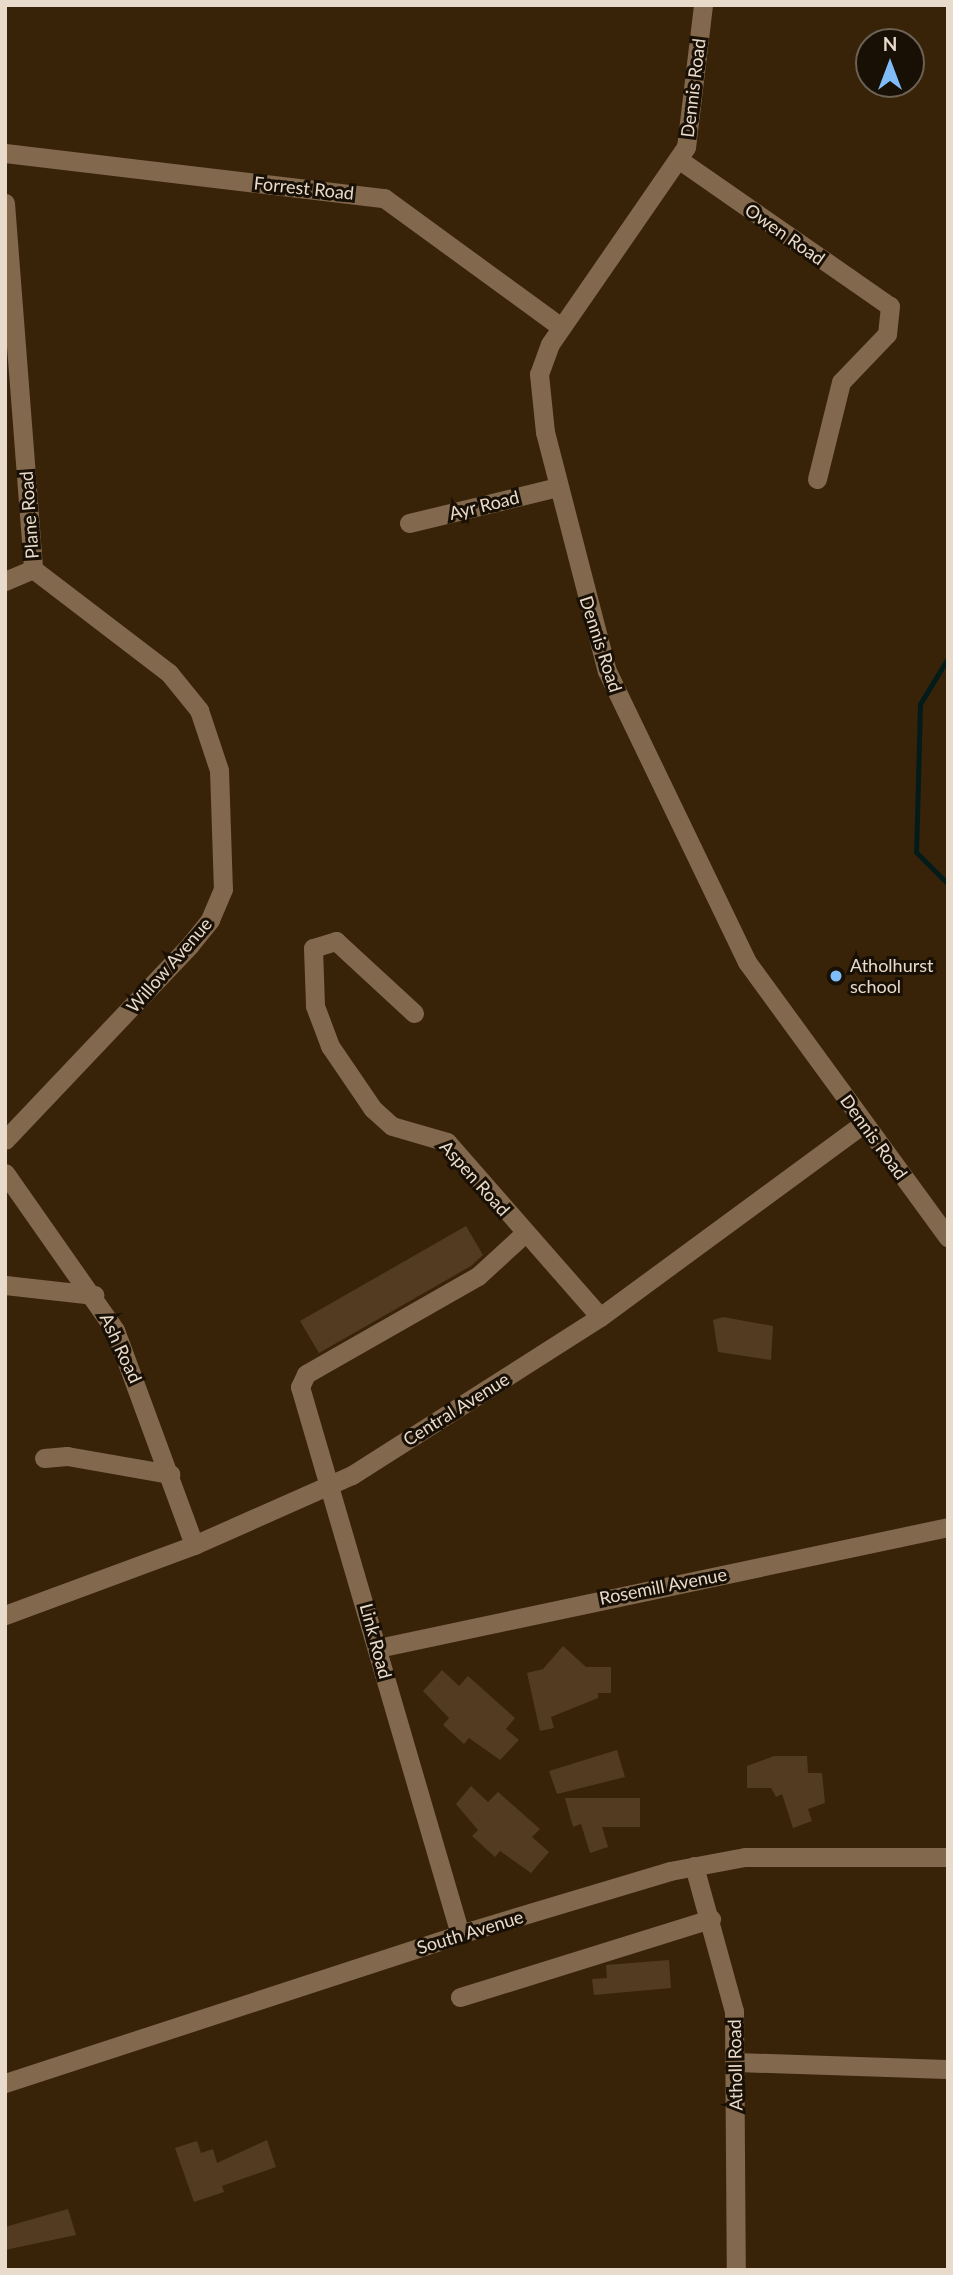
<!DOCTYPE html>
<html>
<head>
<meta charset="utf-8">
<style>
	body { margin:0 }
	#map { position:relative; width:953px; height:2275px; overflow:hidden; background:#392308; font-family:Lato,sans-serif }
	div>[style] { position:absolute }
	[style*='--x'] { left:calc(var(--x)*1px); top:calc(var(--y)*1px); width:calc(var(--w)*1px); rotate:calc(var(--a)*1deg) }
	.stream>* { height:5px; margin:-2.5px; padding:0 2.5px; transform-origin:2.5px; border-radius:2.5px; background:#031c1a }
	.building>* { inset:0; background:#523b21 }
	.minor>* { height:19px; margin:-9.5px; padding:0 9.5px; transform-origin:9.5px; border-radius:9.5px; background:#82684d }
	.dots>* { width:19px; height:19px; translate:-50% -50%; box-sizing:border-box; border:4px solid #180f05; border-radius:50% }
	span { translate:-50% -50%; white-space:nowrap; text-align:center; line-height:1.15; -webkit-text-stroke:6px #180f05; paint-order:stroke }
	.street-label { font-size:18px; color:#e9dbcc }
	.poi-label { font-size:18px; color:#e9dbcc }
	.left { translate:0 -50%; text-align:left }
	.frame { position:absolute; inset:0; border:7px solid #e9dbcc; pointer-events:none }
	.north { position:absolute; left:855px; top:28px; width:70px; height:70px; box-sizing:border-box; background:#180f05; border:2px solid #6c6155; border-radius:50%; rotate:0deg; font-size:19px; font-weight:700; line-height:28px; text-align:center; color:#e9dbcc }
	.north::after { content:''; display:block; margin:auto; width:24px; height:32px; background:#7ebdf9; clip-path:polygon(50% 0,100% 100%,50% 72%,0 100%) }
</style>
</head>
<body>
<div id="map">
	<div class="stream">
		<div style="--x:948;--y:658;--w:54;--a:121.3"></div>
		<div style="--x:920;--y:704;--w:148;--a:91.5"></div>
		<div style="--x:916;--y:852;--w:45;--a:45"></div>
	</div>
	<div class="building">
		<div style="clip-path:polygon(466px 1226px,483px 1255px,471px 1266px,319px 1353px,300px 1321px)"></div>
		<div style="clip-path:polygon(723px 1317px,773px 1326px,771px 1360px,718px 1352px,713px 1320px)"></div>
		<div style="clip-path:polygon(563px 1646px,586px 1667px,611px 1667px,611px 1693px,598px 1693px,598px 1698px,551px 1717px,554px 1728px,540px 1731px,527px 1673px,543px 1669px)"></div>
		<div style="clip-path:polygon(442px 1670px,459px 1686px,468px 1676px,515px 1718px,506px 1729px,519px 1740px,500px 1760px,469px 1738px,464px 1744px,443px 1725px,449px 1718px,423px 1691px)"></div>
		<div style="clip-path:polygon(617px 1750px,625px 1777px,557px 1794px,549px 1771px)"></div>
		<div style="clip-path:polygon(774px 1756px,807px 1756px,808px 1773px,822px 1773px,825px 1803px,808px 1809px,812px 1821px,793px 1828px,782px 1794px,776px 1797px,771px 1788px,747px 1788px,747px 1766px)"></div>
		<div style="clip-path:polygon(471px 1786px,488px 1802px,498px 1792px,540px 1829px,532px 1837px,549px 1852px,531px 1873px,500px 1851px,495px 1857px,472px 1836px,478px 1830px,456px 1804px)"></div>
		<div style="clip-path:polygon(565px 1798px,640px 1798px,640px 1827px,602px 1827px,608px 1847px,590px 1853px,581px 1824px,573px 1827px)"></div>
		<div style="clip-path:polygon(669px 1960px,671px 1988px,594px 1995px,592px 1979px,607px 1978px,606px 1965px)"></div>
		<div style="clip-path:polygon(267px 2140px,276px 2167px,222px 2186px,224px 2192px,194px 2202px,175px 2148px,197px 2141px,201px 2153px,213px 2149px,217px 2163px)"></div>
		<div style="clip-path:polygon(68px 2209px,76px 2235px,5px 2250px,5px 2227px)"></div>
	</div>
	<div class="minor">
		<div style="--x:703;--y:5;--w:143;--a:96.8"></div>
		<div style="--x:686;--y:147;--w:239;--a:124.6"></div>
		<div style="--x:550;--y:344;--w:32;--a:110"></div>
		<div style="--x:539;--y:374;--w:58;--a:84.1"></div>
		<div style="--x:545;--y:432;--w:247;--a:75.5"></div>
		<div style="--x:607;--y:671;--w:323;--a:64.3"></div>
		<div style="--x:747;--y:962;--w:341;--a:53.9"></div>
		<div style="--x:5;--y:153;--w:382;--a:6.8"></div>
		<div style="--x:384;--y:198;--w:219;--a:36.1"></div>
		<div style="--x:681;--y:161;--w:254;--a:34.8"></div>
		<div style="--x:890;--y:306;--w:28;--a:96"></div>
		<div style="--x:887;--y:334;--w:66;--a:133.8"></div>
		<div style="--x:841;--y:382;--w:100;--a:103.9"></div>
		<div style="--x:5;--y:203;--w:367;--a:85.6"></div>
		<div style="--x:33;--y:569;--w:171;--a:37.4"></div>
		<div style="--x:169;--y:673;--w:48;--a:51"></div>
		<div style="--x:199;--y:710;--w:63;--a:71.6"></div>
		<div style="--x:219;--y:770;--w:119;--a:88.1"></div>
		<div style="--x:223;--y:889;--w:34;--a:113"></div>
		<div style="--x:210;--y:920;--w:32;--a:129"></div>
		<div style="--x:190;--y:945;--w:269;--a:133.5"></div>
		<div style="--x:409;--y:523;--w:153;--a:-13.6"></div>
		<div style="--x:5;--y:581;--w:30;--a:-23"></div>
		<div style="--x:414;--y:1013;--w:106;--a:-137.3"></div>
		<div style="--x:336;--y:941;--w:24;--a:163"></div>
		<div style="--x:313;--y:948;--w:58;--a:88"></div>
		<div style="--x:315;--y:1006;--w:43;--a:69.4"></div>
		<div style="--x:330;--y:1046;--w:76;--a:55.7"></div>
		<div style="--x:373;--y:1109;--w:25;--a:42"></div>
		<div style="--x:392;--y:1126;--w:57;--a:16.2"></div>
		<div style="--x:447;--y:1142;--w:232;--a:48.8"></div>
		<div style="--x:5;--y:1173;--w:192;--a:55"></div>
		<div style="--x:115;--y:1330;--w:229;--a:69.8"></div>
		<div style="--x:5;--y:1285;--w:90;--a:6.4"></div>
		<div style="--x:44;--y:1458;--w:23;--a:-5"></div>
		<div style="--x:67;--y:1456;--w:105;--a:9.9"></div>
		<div style="--x:5;--y:1615;--w:202;--a:-20.3"></div>
		<div style="--x:194;--y:1545;--w:173;--a:-23.9"></div>
		<div style="--x:352;--y:1475;--w:294;--a:-32.5"></div>
		<div style="--x:600;--y:1317;--w:326;--a:-36.3"></div>
		<div style="--x:378;--y:1648;--w:583;--a:-11.98"></div>
		<div style="--x:694;--y:1866;--w:150;--a:74.6"></div>
		<div style="--x:734;--y:2011;--w:259;--a:89.6"></div>
		<div style="--x:460;--y:1934;--w:570;--a:-106.3"></div>
		<div style="--x:300;--y:1387;--w:14;--a:-65"></div>
		<div style="--x:306;--y:1374;--w:198;--a:-29.7"></div>
		<div style="--x:478;--y:1276;--w:64;--a:-42.5"></div>
		<div style="--x:460;--y:1997;--w:263;--a:-17.3"></div>
		<div style="--x:736;--y:2062;--w:210;--a:1.9"></div>
		<div style="--x:5;--y:2083;--w:479;--a:-18.1"></div>
		<div style="--x:460;--y:1934;--w:219;--a:-16.7"></div>
		<div style="--x:670;--y:1871;--w:76;--a:-10.6"></div>
		<div style="--x:745;--y:1857;--w:203;--a:0"></div>
	</div>
	<div class="dots">
		<div style="left:836px;top:976px;background:#7ebdf9"></div>
	</div>
	<div class="street-label">
		<span style="left:693px;top:88px;rotate:-83deg">Dennis Road</span>
		<span style="left:304px;top:188px;rotate:6deg">Forrest Road</span>
		<span style="left:785px;top:234px;rotate:35deg">Owen Road</span>
		<span style="left:484px;top:505px;rotate:-14deg">Ayr Road</span>
		<span style="left:29px;top:515px;rotate:-94deg">Plane Road</span>
		<span style="left:601px;top:644px;rotate:72deg">Dennis Road</span>
		<span style="left:169px;top:965px;rotate:-49deg">Willow Avenue</span>
		<span style="left:874px;top:1137px;rotate:54deg">Dennis Road</span>
		<span style="left:475px;top:1178px;rotate:48deg">Aspen Road</span>
		<span style="left:121px;top:1348px;rotate:65deg">Ash Road</span>
		<span style="left:456px;top:1409px;rotate:-32deg">Central Avenue</span>
		<span style="left:663px;top:1586px;rotate:-11deg">Rosemill Avenue</span>
		<span style="left:376px;top:1641px;rotate:75deg">Link Road</span>
		<span style="left:470px;top:1932px;rotate:-17deg">South Avenue</span>
		<span style="left:735px;top:2065px;rotate:-91deg">Atholl Road</span>
	</div>
	<div class="poi-label">
		<span class="left" style="left:850px;top:976px">Atholhurst<br>school</span>
	</div>
	<div class="frame"></div>
	<div class="north">N</div>
</div>
</body>
</html>
